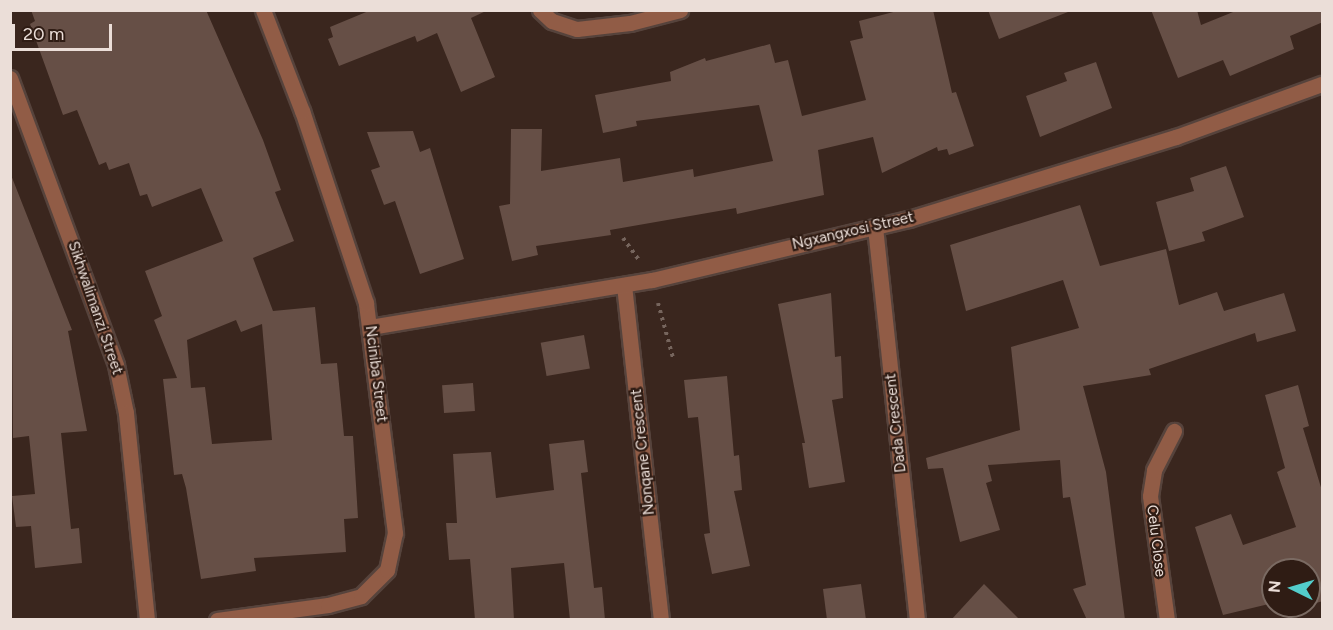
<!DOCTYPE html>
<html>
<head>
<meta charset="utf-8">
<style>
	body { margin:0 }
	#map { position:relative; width:1333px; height:630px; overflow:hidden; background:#3a261e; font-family:Figtree,sans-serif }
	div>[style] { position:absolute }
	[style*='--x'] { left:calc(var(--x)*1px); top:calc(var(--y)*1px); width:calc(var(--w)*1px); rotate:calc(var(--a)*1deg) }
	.building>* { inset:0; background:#664f46; transform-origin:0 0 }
	.path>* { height:4px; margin-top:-2px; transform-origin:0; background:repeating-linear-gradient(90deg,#76655d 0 3px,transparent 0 7.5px) }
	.roads { filter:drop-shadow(2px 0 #56433c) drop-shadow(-2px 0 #56433c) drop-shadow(0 2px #56433c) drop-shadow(0 -2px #56433c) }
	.minor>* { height:15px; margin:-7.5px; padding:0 7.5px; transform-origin:7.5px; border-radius:7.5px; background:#915c46 }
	span { translate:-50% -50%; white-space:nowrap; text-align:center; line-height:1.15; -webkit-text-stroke:4.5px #2f1c14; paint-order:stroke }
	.street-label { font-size:15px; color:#ebded8 }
	.frame { position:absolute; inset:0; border:12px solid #ebded8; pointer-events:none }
	.north { position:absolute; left:1261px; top:558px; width:60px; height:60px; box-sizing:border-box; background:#2f1c14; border:2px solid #7a6a62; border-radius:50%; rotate:275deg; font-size:16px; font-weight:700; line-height:24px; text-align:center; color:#ebded8 }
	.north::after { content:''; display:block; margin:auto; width:21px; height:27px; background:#53cdcb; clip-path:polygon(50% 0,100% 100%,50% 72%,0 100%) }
	.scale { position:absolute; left:12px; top:24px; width:100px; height:27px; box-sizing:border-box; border:3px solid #ebded8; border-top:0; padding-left:8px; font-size:18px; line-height:21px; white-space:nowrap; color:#ebded8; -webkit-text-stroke:4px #2f1c14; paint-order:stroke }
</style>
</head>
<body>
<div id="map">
	<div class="building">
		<div style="clip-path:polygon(evenodd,31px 10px,206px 10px,263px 140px,281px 190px,275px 192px,294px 241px,253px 258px,273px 311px,315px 307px,321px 364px,337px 363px,344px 436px,353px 436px,358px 518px,344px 519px,346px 552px,254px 558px,256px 571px,201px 579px,186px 488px,182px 474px,174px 475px,163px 379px,177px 378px,154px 320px,162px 316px,145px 271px,223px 241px,201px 188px,152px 207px,147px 194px,140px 196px,129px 163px,109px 170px,106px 162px,99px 165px,77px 110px,63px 115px,30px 24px,35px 21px,31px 10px,236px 320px,241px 332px,262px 324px,272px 440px,212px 444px,205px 387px,191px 388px,187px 340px,236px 320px)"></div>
		<div style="clip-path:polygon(371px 10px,488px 10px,471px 18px,495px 77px,461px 92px,437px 33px,417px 42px,415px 36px,339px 66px,328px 39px,333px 37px,330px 27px)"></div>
		<div style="clip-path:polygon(901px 10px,933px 10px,952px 93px,956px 92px,974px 146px,949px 155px,947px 149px,938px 151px,937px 147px,882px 173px,873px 137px,818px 150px,824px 195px,737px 214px,736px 208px,610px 230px,611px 235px,536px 246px,538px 255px,512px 261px,499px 206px,510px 204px,511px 129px,542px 129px,541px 171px,620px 158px,623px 182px,693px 169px,694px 177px,773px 161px,759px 105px,636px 121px,637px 126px,603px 133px,595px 95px,671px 81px,670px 72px,705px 58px,706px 61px,770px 44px,775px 63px,788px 60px,802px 116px,866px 100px,850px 41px,863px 38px,859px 21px)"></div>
		<div style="clip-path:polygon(988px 10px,1067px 10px,1068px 12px,999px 39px)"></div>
		<div style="clip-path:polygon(1151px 10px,1197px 10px,1201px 25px,1238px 10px,1323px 10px,1323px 22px,1290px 36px,1294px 49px,1230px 76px,1223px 60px,1178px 78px)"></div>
		<div style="clip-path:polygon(1096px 62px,1112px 108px,1040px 137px,1026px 96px,1067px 81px,1064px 73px)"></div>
		<div style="clip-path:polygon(413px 131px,420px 152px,430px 148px,464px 259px,420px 274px,395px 201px,384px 205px,371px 170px,380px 167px,367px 132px)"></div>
		<div style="clip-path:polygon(1226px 166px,1244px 217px,1202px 232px,1205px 241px,1169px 251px,1156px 202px,1194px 191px,1190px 178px)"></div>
		<div style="clip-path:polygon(11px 175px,72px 330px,68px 331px,87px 431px,61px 433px,71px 529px,79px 528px,82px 563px,35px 568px,31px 526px,16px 527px,12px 496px,35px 494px,29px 436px,13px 438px)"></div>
		<div style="clip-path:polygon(1080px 205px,1100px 266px,1166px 249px,1179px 305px,1217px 292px,1224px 311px,1284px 293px,1296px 331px,1257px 342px,1255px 333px,1149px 369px,1151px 375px,1083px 386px,1106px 472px,1125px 620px,1087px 620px,1073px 589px,1086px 585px,1070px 497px,1063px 498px,1060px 460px,988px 465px,992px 481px,986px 483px,1000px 530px,960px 542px,943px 468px,928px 469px,926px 458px,1020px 430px,1011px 347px,1079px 328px,1063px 280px,966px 311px,950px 245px)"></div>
		<div style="clip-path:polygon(831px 293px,835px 357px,841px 356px,843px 398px,832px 400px,845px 482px,809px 488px,802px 443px,805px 443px,778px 304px)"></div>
		<div style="left:584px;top:335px;width:34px;height:44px;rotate:80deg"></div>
		<div style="clip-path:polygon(727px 376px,734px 456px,739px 455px,742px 490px,734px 491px,750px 566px,712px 574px,704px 534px,710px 533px,698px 417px,688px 418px,684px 380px)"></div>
		<div style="left:473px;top:383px;width:28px;height:31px;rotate:86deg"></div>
		<div style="clip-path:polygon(1298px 385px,1309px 426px,1303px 428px,1323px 494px,1323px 601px,1309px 605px,1309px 570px,1273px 570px,1273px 603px,1223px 615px,1195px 527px,1231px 514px,1243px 545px,1296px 527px,1277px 472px,1285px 468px,1265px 395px)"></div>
		<div style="clip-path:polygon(584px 440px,588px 472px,581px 473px,594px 588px,602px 587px,605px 620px,570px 620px,564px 563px,511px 568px,514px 620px,475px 620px,470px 559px,449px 560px,446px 523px,457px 523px,453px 454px,491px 452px,496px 498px,554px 490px,549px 444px)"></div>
		<div style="clip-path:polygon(861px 584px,866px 620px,827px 620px,823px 589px)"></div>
		<div style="clip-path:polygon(984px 584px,1020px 620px,951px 620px)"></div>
	</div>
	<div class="path">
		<div style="--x:623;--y:238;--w:26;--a:54"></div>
		<div style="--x:658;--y:303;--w:57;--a:74.7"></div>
	</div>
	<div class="roads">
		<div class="minor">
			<div style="--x:540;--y:10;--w:16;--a:43"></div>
			<div style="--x:552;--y:21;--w:26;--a:18"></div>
			<div style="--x:577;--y:29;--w:53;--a:-6.5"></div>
			<div style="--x:630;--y:23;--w:52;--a:-14.6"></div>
			<div style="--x:10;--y:78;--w:306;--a:69.7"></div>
			<div style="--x:116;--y:365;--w:49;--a:78.2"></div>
			<div style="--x:126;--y:413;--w:208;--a:84.2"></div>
			<div style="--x:875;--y:227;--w:395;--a:83.9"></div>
			<div style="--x:624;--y:285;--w:337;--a:83.7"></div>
			<div style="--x:370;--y:327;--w:286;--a:-9.5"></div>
			<div style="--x:652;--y:280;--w:264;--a:-13.4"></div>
			<div style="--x:909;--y:219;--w:279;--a:-17.1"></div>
			<div style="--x:1176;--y:137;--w:155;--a:-20"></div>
			<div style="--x:217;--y:620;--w:112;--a:-7.7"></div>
			<div style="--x:328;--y:605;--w:34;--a:-15"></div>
			<div style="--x:361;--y:596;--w:37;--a:-45"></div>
			<div style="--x:387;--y:570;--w:38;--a:-78"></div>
			<div style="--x:395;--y:533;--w:232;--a:-97.2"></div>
			<div style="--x:366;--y:303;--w:202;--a:-108.4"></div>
			<div style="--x:302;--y:111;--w:108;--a:-111.1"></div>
			<div style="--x:1167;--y:620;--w:125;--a:-97.8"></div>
			<div style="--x:1150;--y:496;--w:26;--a:-81"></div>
			<div style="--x:1154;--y:470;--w:44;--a:-62.9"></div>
		</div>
	</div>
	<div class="street-label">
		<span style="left:853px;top:231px;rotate:-13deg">Ngxangxosi Street</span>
		<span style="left:95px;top:308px;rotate:71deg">Sikhwalimanzi Street</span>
		<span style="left:376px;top:374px;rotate:83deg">Nciniba Street</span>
		<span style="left:896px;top:423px;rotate:-96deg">Dada Crescent</span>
		<span style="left:643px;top:452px;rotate:-96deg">Nonqane Crescent</span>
		<span style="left:1156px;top:541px;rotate:83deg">Celu Close</span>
	</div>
	<div class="frame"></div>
	<div class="north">N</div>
	<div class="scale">20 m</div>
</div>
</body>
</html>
